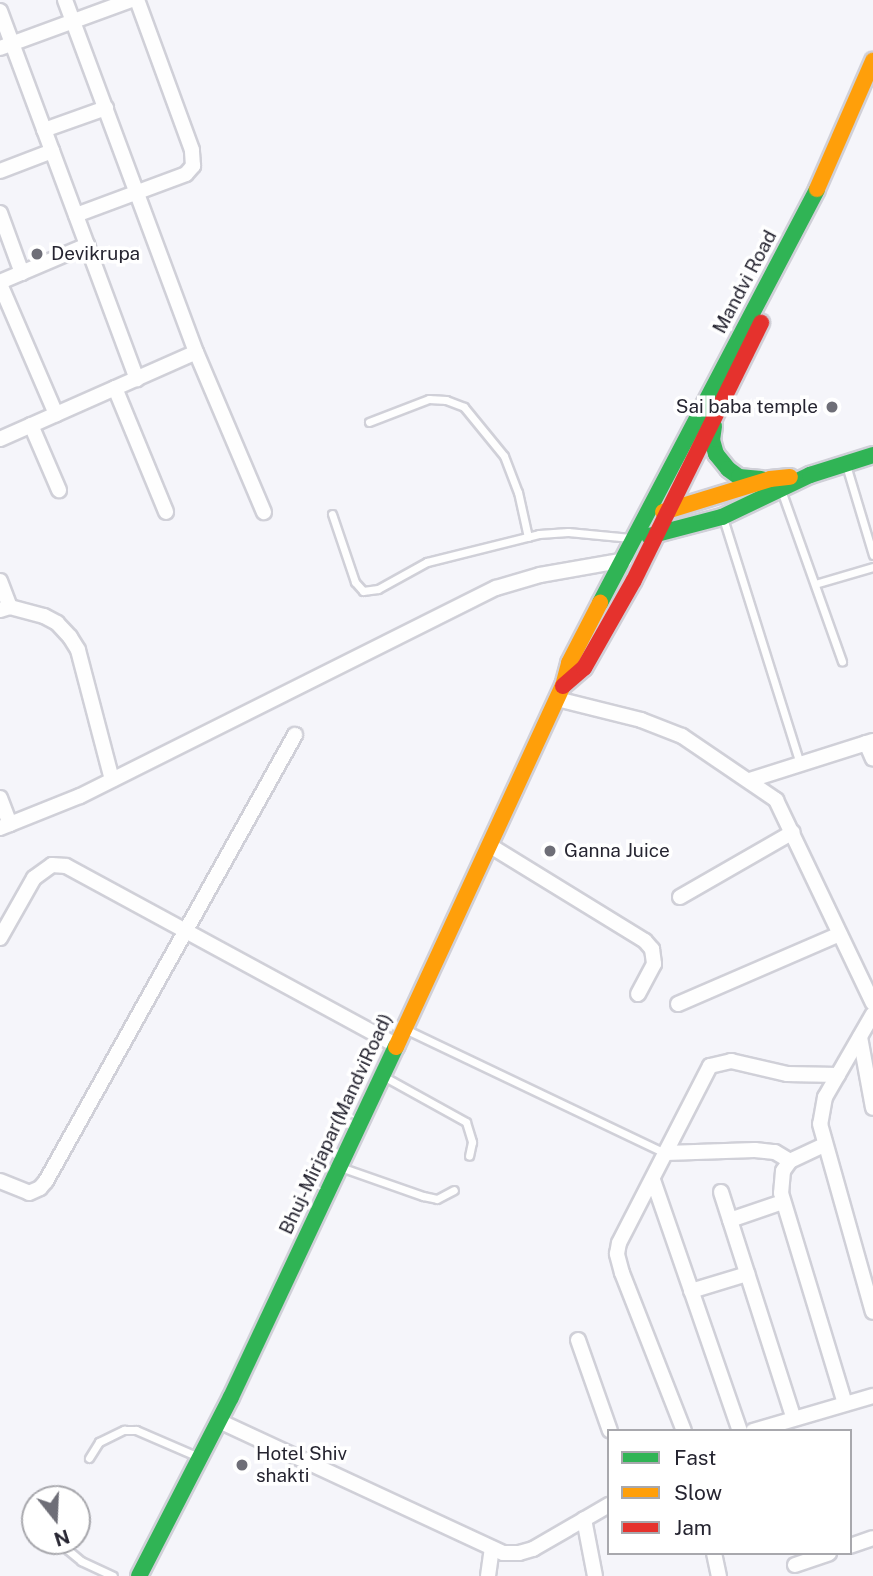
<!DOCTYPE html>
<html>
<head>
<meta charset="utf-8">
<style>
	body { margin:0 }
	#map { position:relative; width:873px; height:1576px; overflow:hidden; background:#f5f5fa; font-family:"Public Sans",sans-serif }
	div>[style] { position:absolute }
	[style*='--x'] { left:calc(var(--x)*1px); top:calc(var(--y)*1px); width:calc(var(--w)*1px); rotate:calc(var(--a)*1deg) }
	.roads { filter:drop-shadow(2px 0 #d0d0d8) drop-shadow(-2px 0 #d0d0d8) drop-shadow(0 2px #d0d0d8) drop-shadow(0 -2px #d0d0d8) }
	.lane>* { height:7px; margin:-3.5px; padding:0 3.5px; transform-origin:3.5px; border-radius:3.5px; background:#fefefe }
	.street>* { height:14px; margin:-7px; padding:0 7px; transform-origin:7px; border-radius:7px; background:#fefefe }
	.fast>* { height:16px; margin:-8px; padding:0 8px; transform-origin:8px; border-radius:8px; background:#30b455 }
	.slow>* { height:16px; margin:-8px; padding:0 8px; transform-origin:8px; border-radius:8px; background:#ff9f0a }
	.jam>* { height:16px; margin:-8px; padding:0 8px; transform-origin:8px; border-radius:8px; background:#e5322d }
	.dots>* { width:19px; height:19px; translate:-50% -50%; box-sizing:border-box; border:4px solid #fff; border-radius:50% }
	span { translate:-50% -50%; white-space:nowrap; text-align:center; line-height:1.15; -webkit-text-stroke:7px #fff; paint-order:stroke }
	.poi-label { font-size:19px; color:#262531 }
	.left { translate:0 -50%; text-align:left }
	.right { translate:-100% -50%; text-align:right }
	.street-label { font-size:19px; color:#262531 }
	.legend { position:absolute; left:607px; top:1429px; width:245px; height:126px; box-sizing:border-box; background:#fff; border:2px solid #a8a8ad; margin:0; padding:9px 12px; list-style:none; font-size:21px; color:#262531 }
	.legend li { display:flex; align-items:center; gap:14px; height:35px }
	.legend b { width:35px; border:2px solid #a8a8ad }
	.north { position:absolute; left:21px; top:1485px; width:70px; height:70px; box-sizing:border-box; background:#fff; border:2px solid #a8a8ad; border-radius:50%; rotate:162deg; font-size:19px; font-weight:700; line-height:28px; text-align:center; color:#262531 }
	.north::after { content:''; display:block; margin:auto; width:24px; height:32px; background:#6e6e77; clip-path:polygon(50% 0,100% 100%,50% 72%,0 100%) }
</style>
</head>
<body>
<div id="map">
	<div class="roads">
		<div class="lane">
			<div style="--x:369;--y:422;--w:64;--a:-21"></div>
			<div style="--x:429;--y:399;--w:17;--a:3"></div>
			<div style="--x:446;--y:400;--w:19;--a:21"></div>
			<div style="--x:464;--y:407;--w:63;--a:50.8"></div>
			<div style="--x:504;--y:456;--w:39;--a:69"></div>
			<div style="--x:518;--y:492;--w:46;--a:77.5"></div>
			<div style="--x:846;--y:465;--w:94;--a:73.3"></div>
			<div style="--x:781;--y:490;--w:182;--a:70.4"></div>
			<div style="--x:332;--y:514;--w:72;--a:71.3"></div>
			<div style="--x:355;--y:582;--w:12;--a:48"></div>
			<div style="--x:363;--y:591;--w:15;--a:-8"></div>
			<div style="--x:378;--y:589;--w:56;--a:-28.9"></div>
			<div style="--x:427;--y:562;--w:115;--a:-14"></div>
			<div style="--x:539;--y:534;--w:29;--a:-4"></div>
			<div style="--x:568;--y:532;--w:63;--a:5.4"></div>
			<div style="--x:723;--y:518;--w:258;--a:72.6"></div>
			<div style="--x:815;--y:584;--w:60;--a:-16.3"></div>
			<div style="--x:407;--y:1030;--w:286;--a:25.5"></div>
			<div style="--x:383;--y:1076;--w:95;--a:29"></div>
			<div style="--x:466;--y:1122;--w:21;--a:73"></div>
			<div style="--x:472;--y:1142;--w:14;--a:102"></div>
			<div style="--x:343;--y:1168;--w:85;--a:19.3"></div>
			<div style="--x:423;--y:1196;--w:14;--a:12"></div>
			<div style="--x:437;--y:1199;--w:19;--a:-28"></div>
			<div style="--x:89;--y:1458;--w:19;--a:-58"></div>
			<div style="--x:99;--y:1442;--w:28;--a:-26"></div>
			<div style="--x:124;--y:1430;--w:12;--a:0"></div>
			<div style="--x:136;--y:1430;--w:65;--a:23.4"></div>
			<div style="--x:69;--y:1499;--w:5;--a:-79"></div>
			<div style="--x:65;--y:1541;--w:9;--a:72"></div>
			<div style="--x:68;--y:1550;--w:17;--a:40"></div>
			<div style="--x:81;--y:1561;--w:35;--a:25"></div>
		</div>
		<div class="street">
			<div style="--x:65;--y:0;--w:376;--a:69.6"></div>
			<div style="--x:196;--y:352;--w:174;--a:67"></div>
			<div style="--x:0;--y:11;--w:393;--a:69.6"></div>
			<div style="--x:0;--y:48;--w:140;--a:-20.1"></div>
			<div style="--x:44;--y:130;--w:66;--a:-19.5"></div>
			<div style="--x:0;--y:171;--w:56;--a:-21"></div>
			<div style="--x:0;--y:213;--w:64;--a:69.9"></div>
			<div style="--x:76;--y:215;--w:117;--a:-20.4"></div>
			<div style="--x:186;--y:174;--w:11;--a:-49"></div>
			<div style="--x:193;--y:166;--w:16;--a:-94"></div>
			<div style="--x:192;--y:150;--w:160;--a:-110.1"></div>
			<div style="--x:0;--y:282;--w:95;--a:-23"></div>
			<div style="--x:0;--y:284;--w:142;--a:66.7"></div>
			<div style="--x:115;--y:388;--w:134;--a:67.6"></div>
			<div style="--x:31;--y:425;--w:71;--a:66.7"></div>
			<div style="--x:0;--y:439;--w:214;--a:-23.9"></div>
			<div style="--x:0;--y:581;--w:28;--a:69"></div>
			<div style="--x:0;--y:610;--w:10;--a:-17"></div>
			<div style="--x:10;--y:607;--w:35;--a:15"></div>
			<div style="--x:44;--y:616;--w:15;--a:28"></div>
			<div style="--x:57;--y:623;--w:19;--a:47"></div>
			<div style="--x:70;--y:637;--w:15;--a:58"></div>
			<div style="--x:78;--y:650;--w:134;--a:75.3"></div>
			<div style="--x:557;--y:699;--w:87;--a:14"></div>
			<div style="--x:641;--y:720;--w:44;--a:21.3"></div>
			<div style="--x:682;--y:736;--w:114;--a:34.2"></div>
			<div style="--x:776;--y:800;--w:225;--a:64.5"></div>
			<div style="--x:866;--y:743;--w:17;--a:66"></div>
			<div style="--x:750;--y:780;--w:129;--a:-17.6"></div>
			<div style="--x:0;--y:798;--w:28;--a:69"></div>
			<div style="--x:0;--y:828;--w:86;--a:-21.8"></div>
			<div style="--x:80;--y:796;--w:465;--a:-26.6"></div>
			<div style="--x:496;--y:588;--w:46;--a:-16.5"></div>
			<div style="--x:540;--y:575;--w:86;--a:-10"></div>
			<div style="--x:489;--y:845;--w:183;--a:31.6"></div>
			<div style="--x:645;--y:941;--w:11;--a:49"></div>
			<div style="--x:652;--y:949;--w:15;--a:82"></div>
			<div style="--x:654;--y:964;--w:34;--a:118"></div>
			<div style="--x:680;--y:897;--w:130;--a:-29.9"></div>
			<div style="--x:0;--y:938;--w:69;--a:-60.5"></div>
			<div style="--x:34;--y:878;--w:22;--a:-36"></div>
			<div style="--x:52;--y:865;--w:14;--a:4"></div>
			<div style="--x:66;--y:866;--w:377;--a:28.5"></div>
			<div style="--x:678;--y:1004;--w:176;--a:-23.4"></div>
			<div style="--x:873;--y:1014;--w:96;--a:120"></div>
			<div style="--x:825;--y:1097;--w:27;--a:100"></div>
			<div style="--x:820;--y:1124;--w:195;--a:74.3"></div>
			<div style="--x:860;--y:1037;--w:72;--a:79.6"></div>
			<div style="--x:824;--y:1145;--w:38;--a:155"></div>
			<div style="--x:790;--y:1161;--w:12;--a:125"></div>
			<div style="--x:783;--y:1171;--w:22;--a:95"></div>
			<div style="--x:781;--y:1193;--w:220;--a:73.1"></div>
			<div style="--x:666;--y:1153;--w:89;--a:-1.9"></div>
			<div style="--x:755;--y:1150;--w:20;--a:6"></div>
			<div style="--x:775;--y:1152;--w:17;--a:31"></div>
			<div style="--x:653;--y:1180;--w:266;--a:70.9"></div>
			<div style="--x:0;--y:1181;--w:31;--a:22"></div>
			<div style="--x:29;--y:1193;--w:12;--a:-24"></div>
			<div style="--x:40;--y:1188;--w:9;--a:-49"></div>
			<div style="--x:46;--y:1181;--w:511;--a:-60.83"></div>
			<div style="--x:721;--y:1192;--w:238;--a:72.2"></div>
			<div style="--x:730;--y:1220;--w:56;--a:-18.8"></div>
			<div style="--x:691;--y:1291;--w:59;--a:-16.9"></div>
			<div style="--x:578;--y:1340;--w:96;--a:70.6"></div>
			<div style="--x:219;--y:1421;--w:313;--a:24.9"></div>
			<div style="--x:503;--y:1553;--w:16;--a:0"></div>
			<div style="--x:519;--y:1553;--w:15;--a:-16"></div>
			<div style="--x:533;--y:1549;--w:88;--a:-30.1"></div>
			<div style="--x:684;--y:1431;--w:170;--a:-111.4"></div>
			<div style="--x:622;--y:1273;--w:20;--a:-105"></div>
			<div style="--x:617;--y:1254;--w:11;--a:-80"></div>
			<div style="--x:619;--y:1243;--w:199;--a:-62.8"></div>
			<div style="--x:710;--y:1066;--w:22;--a:-13"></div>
			<div style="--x:731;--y:1061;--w:57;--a:13.1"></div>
			<div style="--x:787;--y:1074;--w:51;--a:1.1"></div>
			<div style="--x:753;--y:1431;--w:125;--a:-16.3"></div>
			<div style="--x:584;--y:1519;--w:58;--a:79.1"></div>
			<div style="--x:850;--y:1546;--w:24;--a:-19"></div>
			<div style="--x:714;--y:1553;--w:24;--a:78"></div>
			<div style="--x:795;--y:1565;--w:36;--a:-19"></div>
			<div style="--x:488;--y:1576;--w:28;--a:-82"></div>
		</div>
		<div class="fast">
			<div style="--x:714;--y:426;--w:14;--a:98"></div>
			<div style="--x:712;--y:440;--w:15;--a:74"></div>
			<div style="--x:716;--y:454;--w:19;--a:51"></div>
			<div style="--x:728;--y:469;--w:14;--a:36"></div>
			<div style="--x:739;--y:477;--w:22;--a:5"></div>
			<div style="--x:649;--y:536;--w:75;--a:-14.6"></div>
			<div style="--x:722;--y:517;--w:98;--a:-25.5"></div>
			<div style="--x:810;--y:475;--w:66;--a:-17.6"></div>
			<div style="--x:600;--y:603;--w:467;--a:-62.3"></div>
			<div style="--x:139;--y:1576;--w:201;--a:-62.8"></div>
			<div style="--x:231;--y:1397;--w:387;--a:-64.8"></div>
		</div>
		<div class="slow">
			<div style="--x:817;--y:189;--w:140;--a:-66.4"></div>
			<div style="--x:663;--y:512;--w:112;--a:-17.1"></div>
			<div style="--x:770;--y:479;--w:20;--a:-6"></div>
			<div style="--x:396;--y:1047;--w:398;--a:-65.2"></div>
			<div style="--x:563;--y:686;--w:24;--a:-75"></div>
			<div style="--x:569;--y:663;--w:68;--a:-62.7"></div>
		</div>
		<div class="jam">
			<div style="--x:563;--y:686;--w:28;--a:-41"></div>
			<div style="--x:584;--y:668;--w:101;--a:-60.4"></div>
			<div style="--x:634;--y:580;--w:287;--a:-63.7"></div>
		</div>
	</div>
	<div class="dots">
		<div style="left:37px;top:254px;background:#6e6e77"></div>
		<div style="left:832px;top:407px;background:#6e6e77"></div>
		<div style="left:550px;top:851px;background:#6e6e77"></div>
		<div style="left:242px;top:1465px;background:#6e6e77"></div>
	</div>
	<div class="poi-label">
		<span class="left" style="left:51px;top:254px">Devikrupa</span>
		<span class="right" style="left:818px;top:407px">Sai baba temple</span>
		<span class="left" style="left:564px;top:851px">Ganna Juice</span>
		<span class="left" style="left:256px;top:1465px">Hotel Shiv<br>shakti</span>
	</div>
	<div class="street-label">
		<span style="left:745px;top:282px;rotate:-62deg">Mandvi Road</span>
		<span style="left:336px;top:1124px;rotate:-65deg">Bhuj-Mirjapar(MandviRoad)</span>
	</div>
	<ul class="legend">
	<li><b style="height:9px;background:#30b455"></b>Fast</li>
	<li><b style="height:9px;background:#ff9f0a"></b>Slow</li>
	<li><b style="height:9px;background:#e5322d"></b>Jam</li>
	</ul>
	<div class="north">N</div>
</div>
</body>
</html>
